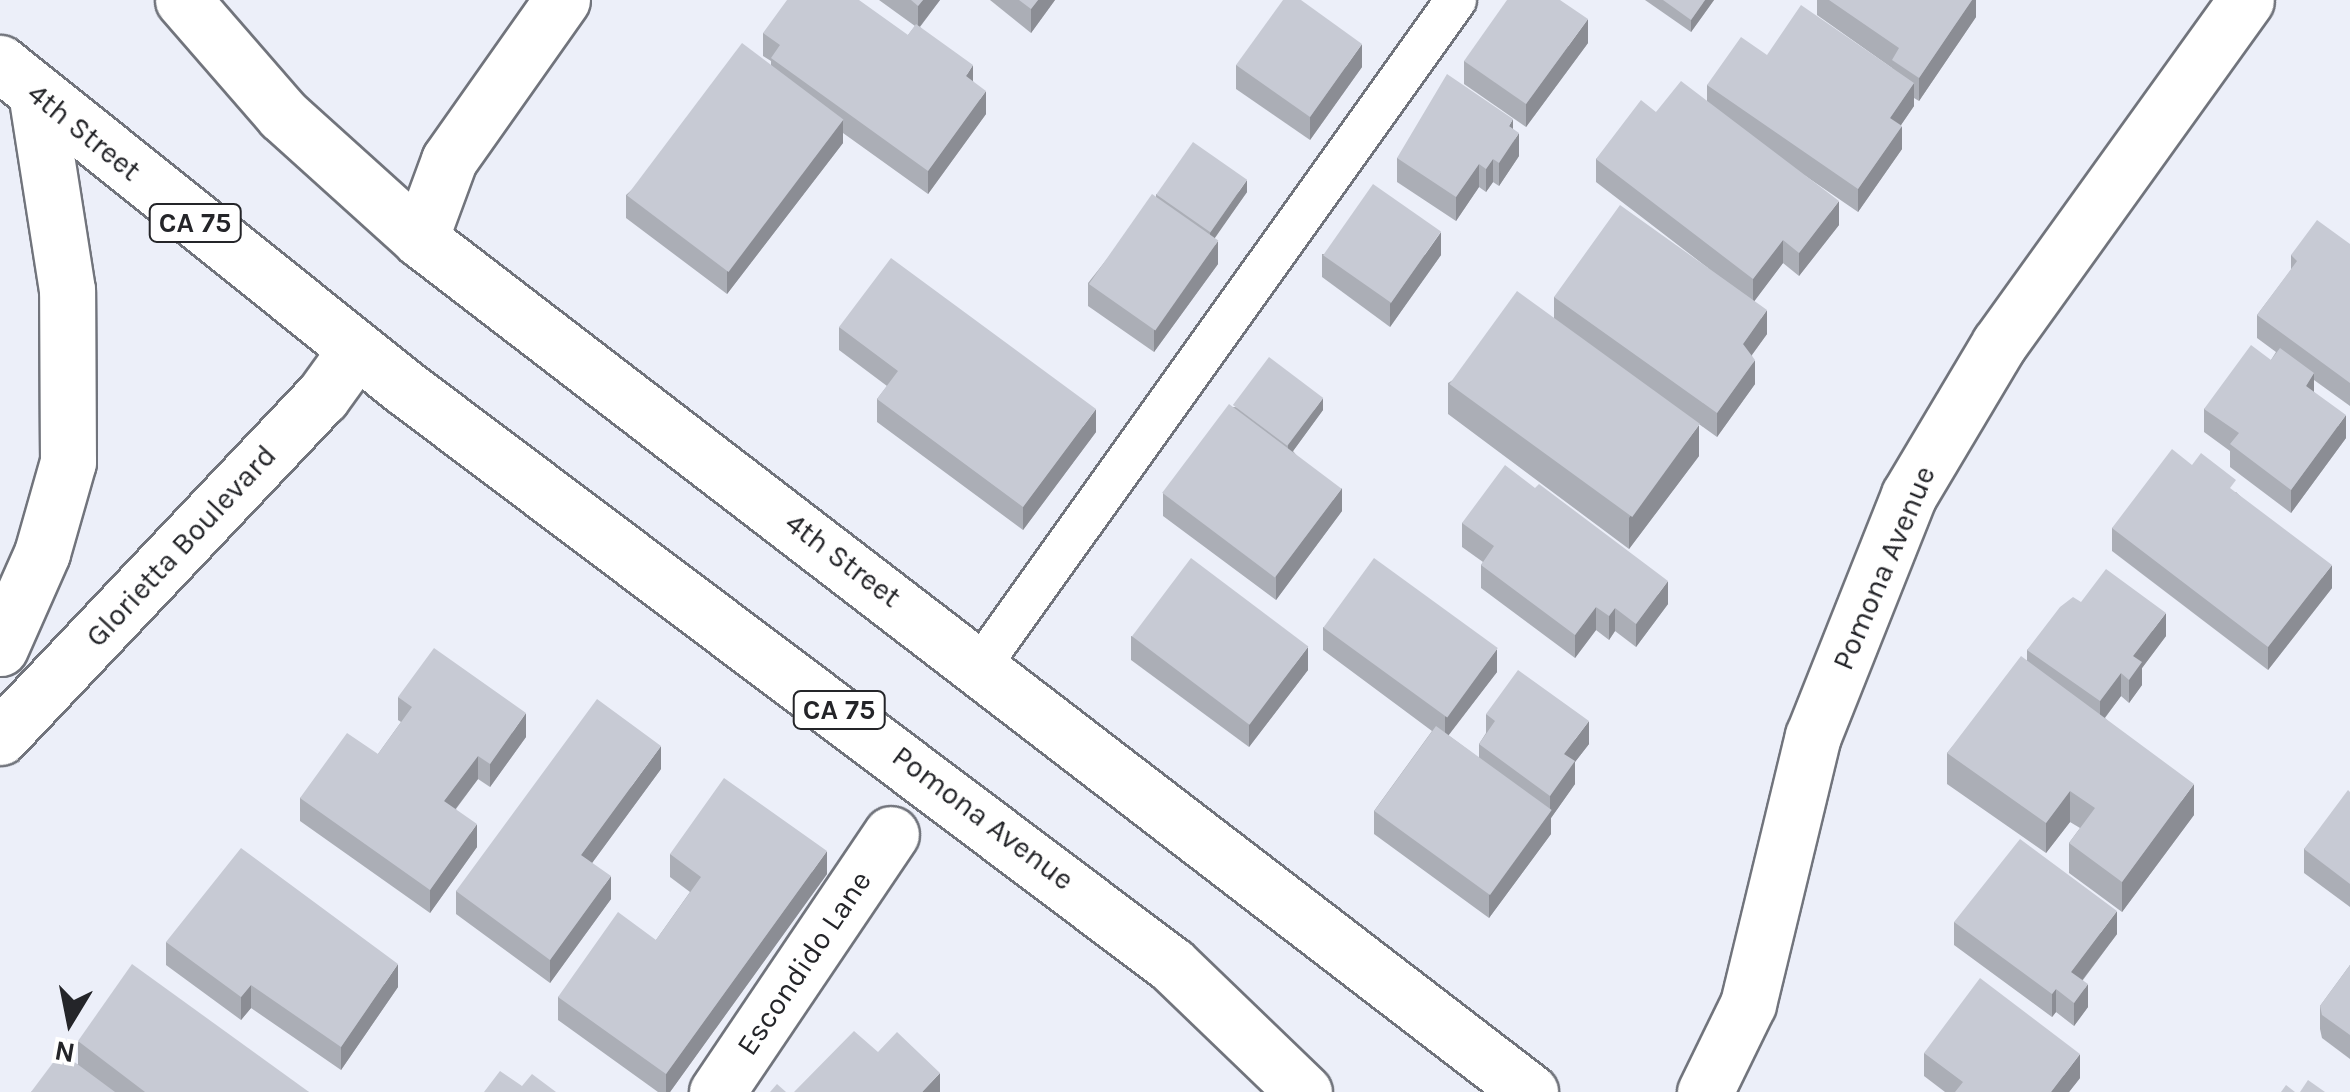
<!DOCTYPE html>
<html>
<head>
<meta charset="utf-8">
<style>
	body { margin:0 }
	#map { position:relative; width:2350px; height:1092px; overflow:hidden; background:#eceff9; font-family:Karla,sans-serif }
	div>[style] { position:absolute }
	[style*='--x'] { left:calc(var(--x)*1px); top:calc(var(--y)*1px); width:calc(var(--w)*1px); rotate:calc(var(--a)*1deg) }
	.roads { filter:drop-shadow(2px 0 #71747c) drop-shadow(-2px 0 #71747c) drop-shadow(0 2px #71747c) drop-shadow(0 -2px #71747c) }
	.service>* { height:40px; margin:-20px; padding:0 20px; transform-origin:20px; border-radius:20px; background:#fff }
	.minor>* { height:55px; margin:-27.5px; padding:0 27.5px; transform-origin:27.5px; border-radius:27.5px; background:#fff }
	.tertiary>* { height:55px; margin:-27.5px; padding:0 27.5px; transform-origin:27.5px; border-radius:27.5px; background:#fff }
	.secondary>* { height:55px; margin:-27.5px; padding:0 27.5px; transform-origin:27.5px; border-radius:27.5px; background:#fff }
	.trunk>* { height:55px; margin:-27.5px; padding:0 27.5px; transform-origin:27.5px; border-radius:27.5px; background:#fff }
	.wall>* { inset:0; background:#abaeb6 }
	.shaded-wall>* { inset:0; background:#8b8d94 }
	.building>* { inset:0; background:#c7cad4; transform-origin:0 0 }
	span { translate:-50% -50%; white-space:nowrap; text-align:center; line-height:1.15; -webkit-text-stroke:8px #fff; paint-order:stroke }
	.shield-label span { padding:2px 8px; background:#fff; border:2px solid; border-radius:8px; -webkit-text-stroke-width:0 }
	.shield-label { font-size:28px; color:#242529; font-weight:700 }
	.street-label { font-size:30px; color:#242529 }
	.north { position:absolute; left:20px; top:972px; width:100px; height:100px; -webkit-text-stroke:8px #fff; paint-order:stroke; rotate:190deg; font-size:28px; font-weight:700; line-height:40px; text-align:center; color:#242529 }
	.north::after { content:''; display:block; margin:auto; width:35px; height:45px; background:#242529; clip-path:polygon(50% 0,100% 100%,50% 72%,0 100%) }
</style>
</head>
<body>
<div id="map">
	<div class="roads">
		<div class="service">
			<div style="--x:981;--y:665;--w:817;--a:-54.46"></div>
		</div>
		<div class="minor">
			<div style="--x:717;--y:1092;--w:311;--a:-56"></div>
		</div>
		<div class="tertiary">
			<div style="--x:420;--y:239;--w:84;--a:-69.8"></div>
			<div style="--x:449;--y:160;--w:196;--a:-54.8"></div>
			<div style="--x:1705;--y:1092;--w:98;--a:-64"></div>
			<div style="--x:1748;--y:1004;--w:276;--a:-76.4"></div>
			<div style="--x:1813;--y:736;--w:259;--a:-68.3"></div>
			<div style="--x:1909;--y:495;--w:176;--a:-59.2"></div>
			<div style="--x:1999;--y:344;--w:423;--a:-54.3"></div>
		</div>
		<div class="secondary">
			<div style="--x:0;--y:648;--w:104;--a:-66.1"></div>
			<div style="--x:42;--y:553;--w:95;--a:-74.1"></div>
			<div style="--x:68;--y:462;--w:172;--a:-90.3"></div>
			<div style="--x:67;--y:290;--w:199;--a:-98.9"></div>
			<div style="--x:0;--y:737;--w:468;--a:-46.6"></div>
			<div style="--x:322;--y:397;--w:58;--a:-54.1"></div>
		</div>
		<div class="trunk">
			<div style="--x:183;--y:0;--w:152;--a:49"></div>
			<div style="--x:283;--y:115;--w:185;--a:42.1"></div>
			<div style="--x:420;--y:239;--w:1400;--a:37.54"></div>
			<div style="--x:0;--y:63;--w:518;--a:38.73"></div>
			<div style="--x:404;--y:387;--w:961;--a:36.97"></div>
			<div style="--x:1172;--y:965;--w:183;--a:43.9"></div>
		</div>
	</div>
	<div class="wall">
		<div style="clip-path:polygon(879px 0,940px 0,920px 27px,973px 81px,986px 114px,928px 194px,843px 133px,843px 143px,727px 294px,626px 218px,626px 195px,771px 65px,771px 61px,763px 56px,763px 33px,908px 35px,915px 26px)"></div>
		<div style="clip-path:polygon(990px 0,1055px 0,1031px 33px)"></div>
		<div style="clip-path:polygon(1645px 0,1714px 0,1691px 32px)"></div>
		<div style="clip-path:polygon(1817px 0,1976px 0,1976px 17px,1919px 101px,1914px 98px,1914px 106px,1901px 125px,1902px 149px,1858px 212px,1804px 175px,1839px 225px,1799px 276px,1783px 263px,1754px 301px,1767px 334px,1752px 355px,1755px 384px,1717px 437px,1610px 360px,1699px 456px,1629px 549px,1448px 414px,1448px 383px,1554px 319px,1554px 297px,1708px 268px,1596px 182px,1596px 159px,1656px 112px,1707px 101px,1707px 85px,1767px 55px,1892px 68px,1817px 15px)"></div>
		<div style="clip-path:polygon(1588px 43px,1526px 127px,1464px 84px,1464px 61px)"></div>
		<div style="clip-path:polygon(1236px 65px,1362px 67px,1310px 140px,1236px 89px)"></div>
		<div style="clip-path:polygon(1513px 129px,1519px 156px,1499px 186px,1493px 182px,1486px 192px,1479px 187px,1456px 221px,1397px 182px,1397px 158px)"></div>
		<div style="clip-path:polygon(1247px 192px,1214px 238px,1218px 264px,1154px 352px,1088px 306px,1088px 283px,1156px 197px,1156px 194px)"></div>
		<div style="clip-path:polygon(2350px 244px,2350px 406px,2314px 380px,2314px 392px,2346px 438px,2291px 513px,2230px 467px,2230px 451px,2204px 432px,2204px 409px,2271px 360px,2276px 352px,2257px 338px,2257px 315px,2291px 270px,2291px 255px)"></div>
		<div style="clip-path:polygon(1322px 254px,1441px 255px,1390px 327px,1322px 277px)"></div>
		<div style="clip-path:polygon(839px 327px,1096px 432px,1023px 530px,877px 422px,877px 399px,887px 386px,839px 350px)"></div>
		<div style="clip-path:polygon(1233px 407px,1323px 410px,1293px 451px,1342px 511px,1276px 600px,1163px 516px,1163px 493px)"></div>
		<div style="clip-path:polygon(1535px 488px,1668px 604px,1636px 647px,1615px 631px,1609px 640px,1596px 630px,1575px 658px,1481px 588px,1481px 565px,1483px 562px,1462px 547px,1462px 523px)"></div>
		<div style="clip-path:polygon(2236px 492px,2332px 588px,2268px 670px,2112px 551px,2112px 528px)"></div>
		<div style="clip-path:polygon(2081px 602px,2166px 636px,2142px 668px,2142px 685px,2129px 703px,2121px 696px,2105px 718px,2194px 815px,2122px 912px,2069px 873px,2069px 843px,2080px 828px,2070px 822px,2046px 853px,1947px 784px,1947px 753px,2027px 660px,2027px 650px)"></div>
		<div style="clip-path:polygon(1323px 627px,1497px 672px,1448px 735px,1479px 758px,1479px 744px,1486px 733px,1486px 714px,1589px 744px,1575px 762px,1575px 784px,1551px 818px,1551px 834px,1489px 918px,1374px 834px,1374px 811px,1432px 731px,1323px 650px)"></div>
		<div style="clip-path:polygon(1131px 636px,1308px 670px,1249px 747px,1131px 660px)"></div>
		<div style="clip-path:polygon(398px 697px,526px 737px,490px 787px,478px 779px,456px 809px,477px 847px,430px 913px,300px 821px,300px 798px,378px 754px,401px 722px,398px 720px)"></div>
		<div style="clip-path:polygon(661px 769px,592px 863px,611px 899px,550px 983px,456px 914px,456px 891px)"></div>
		<div style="clip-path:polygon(2350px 792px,2350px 907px,2304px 873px,2304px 849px)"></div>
		<div style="clip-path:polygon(670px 854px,827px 874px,670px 1092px,658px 1092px,558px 1020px,558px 997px,656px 940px,690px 892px,670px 877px)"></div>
		<div style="clip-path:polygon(1954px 922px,2117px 934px,2083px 980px,2088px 1007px,2074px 1026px,2056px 1012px,2052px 1017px,1954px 945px)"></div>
		<div style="clip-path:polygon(166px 942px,398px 987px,341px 1070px,251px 1008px,241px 1020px,166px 965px)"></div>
		<div style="clip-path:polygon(2350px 965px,2350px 1059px,2322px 1038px,2320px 1029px,2320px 1006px)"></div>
		<div style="clip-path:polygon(78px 1041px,309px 1092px,31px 1092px,78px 1064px)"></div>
		<div style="clip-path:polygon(1924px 1053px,2080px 1078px,2069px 1092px,1945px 1092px,1924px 1076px)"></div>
	</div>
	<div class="shaded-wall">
		<div style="clip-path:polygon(923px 0,940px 0,918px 29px,918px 6px)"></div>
		<div style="clip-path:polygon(1038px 0,1055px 0,1031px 33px,1031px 9px)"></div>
		<div style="clip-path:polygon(1705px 0,1714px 0,1691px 32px,1691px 20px)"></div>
		<div style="clip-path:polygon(1972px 0,1976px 0,1976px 17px,1919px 101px,1919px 78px)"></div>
		<div style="clip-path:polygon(1588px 19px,1588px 43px,1526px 127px,1526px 104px)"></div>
		<div style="clip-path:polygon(1362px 44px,1362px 67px,1310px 140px,1310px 117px)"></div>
		<div style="clip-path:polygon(973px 65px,973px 88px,966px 76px)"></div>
		<div style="clip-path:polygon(1914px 83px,1914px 106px,1890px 141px,1890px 118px)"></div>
		<div style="clip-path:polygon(986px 91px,986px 114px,928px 194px,928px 171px)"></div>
		<div style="clip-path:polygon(1513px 119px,1513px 142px,1519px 133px,1519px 156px,1499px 186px,1499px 163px,1509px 126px)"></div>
		<div style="clip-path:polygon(843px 120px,843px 143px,727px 294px,727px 271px)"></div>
		<div style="clip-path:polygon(1902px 126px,1902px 149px,1858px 212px,1858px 189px)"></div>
		<div style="clip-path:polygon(1493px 159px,1493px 182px,1486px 192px,1486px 169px)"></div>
		<div style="clip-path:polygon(1479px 164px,1479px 187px,1456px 221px,1456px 197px)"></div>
		<div style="clip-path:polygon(1247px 180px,1247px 192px,1210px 245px,1210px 233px)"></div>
		<div style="clip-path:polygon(1839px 201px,1839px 225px,1799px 276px,1799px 253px)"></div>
		<div style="clip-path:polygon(1441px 232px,1441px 255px,1390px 327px,1390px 304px)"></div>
		<div style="clip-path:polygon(1783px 240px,1783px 263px,1753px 303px,1753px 279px)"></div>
		<div style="clip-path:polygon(1218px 241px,1218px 264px,1154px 352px,1154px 329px)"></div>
		<div style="clip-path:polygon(1767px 310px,1767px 334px,1743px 367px,1743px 344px)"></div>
		<div style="clip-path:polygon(1755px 360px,1755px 384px,1717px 437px,1717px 413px)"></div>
		<div style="clip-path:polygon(2314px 373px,2314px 397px,2306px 386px)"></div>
		<div style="clip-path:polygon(1323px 398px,1323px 410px,1288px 458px,1288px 445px)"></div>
		<div style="clip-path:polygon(1096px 409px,1096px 432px,1023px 530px,1023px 507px)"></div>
		<div style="clip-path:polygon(2346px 415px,2346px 438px,2291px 513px,2291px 490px)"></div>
		<div style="clip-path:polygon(1699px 425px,1699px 456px,1629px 549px,1629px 518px)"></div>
		<div style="clip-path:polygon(1342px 488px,1342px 511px,1276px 600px,1276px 576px)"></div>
		<div style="clip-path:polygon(2332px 565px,2332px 588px,2268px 670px,2268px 647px)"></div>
		<div style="clip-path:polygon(1668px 581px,1668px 604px,1636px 647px,1636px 624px)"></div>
		<div style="clip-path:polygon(1596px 607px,1596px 630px,1575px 658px,1575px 635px)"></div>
		<div style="clip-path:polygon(1615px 608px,1615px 631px,1609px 640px,1609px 616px)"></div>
		<div style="clip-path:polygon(2166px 613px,2166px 636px,2142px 668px,2142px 685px,2129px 703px,2129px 680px,2133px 656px)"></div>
		<div style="clip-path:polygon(1308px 647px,1308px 670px,1249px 747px,1249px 724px)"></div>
		<div style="clip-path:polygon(1497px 649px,1497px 672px,1445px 740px,1445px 717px)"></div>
		<div style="clip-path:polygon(2121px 673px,2121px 696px,2100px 724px,2100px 701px)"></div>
		<div style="clip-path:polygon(526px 713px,526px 737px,490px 787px,490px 764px)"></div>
		<div style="clip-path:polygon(1589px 721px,1589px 744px,1575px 762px,1575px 784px,1551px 818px,1551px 834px,1489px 918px,1489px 894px,1550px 812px,1550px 796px,1564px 754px)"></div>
		<div style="clip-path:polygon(661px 746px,661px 769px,581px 878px,581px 855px)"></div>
		<div style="clip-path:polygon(478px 756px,478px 779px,444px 824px,444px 801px)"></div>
		<div style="clip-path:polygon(2194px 784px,2194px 815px,2122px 912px,2122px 882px)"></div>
		<div style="clip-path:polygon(2070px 791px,2070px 822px,2046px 853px,2046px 823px)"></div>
		<div style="clip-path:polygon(477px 824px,477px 847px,430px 913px,430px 890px)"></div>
		<div style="clip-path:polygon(827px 851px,827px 874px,670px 1092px,666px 1092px,666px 1074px)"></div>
		<div style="clip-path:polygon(611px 876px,611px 899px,550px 983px,550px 960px)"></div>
		<div style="clip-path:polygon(2117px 911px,2117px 934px,2071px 995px,2071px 972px)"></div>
		<div style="clip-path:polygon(398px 964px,398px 987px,341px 1070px,341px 1047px)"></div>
		<div style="clip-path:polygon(2088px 984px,2088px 1007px,2074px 1026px,2074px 1003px)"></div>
		<div style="clip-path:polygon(251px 985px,251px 1008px,241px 1020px,241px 997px)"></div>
		<div style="clip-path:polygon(2056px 989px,2056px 1012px,2052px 1017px,2052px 994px)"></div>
		<div style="clip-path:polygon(2080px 1054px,2080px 1078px,2069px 1092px,2051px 1092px)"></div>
		<div style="clip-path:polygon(940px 1073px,940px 1092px,922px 1092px)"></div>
	</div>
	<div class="building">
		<div style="clip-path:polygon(787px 0,859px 0,908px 35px,916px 24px,973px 65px,966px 76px,986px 91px,928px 171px,771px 58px,780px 45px,763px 33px)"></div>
		<div style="clip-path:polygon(911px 0,923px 0,918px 6px)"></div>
		<div style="clip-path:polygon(1019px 0,1038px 0,1031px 9px)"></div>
		<div style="clip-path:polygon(1283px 0,1301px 0,1362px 44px,1310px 117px,1236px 65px)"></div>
		<div style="clip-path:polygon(1507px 0,1560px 0,1588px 19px,1526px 104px,1464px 61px)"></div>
		<div style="clip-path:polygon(1663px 0,1705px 0,1691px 20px)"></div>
		<div style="clip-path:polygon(1829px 0,1972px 0,1919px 78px,1892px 60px,1899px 48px)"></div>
		<div style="clip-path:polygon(1801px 5px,1914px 83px,1890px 118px,1902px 126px,1858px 189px,1707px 85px,1741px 37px,1767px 55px)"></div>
		<div style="left:742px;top:43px;width:127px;height:191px;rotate:37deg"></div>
		<div style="clip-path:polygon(1447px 74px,1513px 119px,1509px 126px,1519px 133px,1499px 163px,1493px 159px,1486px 169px,1479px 164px,1456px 197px,1397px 158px)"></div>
		<div style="clip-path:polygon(1681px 81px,1839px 201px,1799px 253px,1783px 240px,1753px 279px,1596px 159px,1641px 100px,1656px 112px)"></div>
		<div style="left:1193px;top:142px;width:66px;height:64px;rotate:35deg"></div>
		<div style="left:1373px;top:184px;width:83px;height:87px;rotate:35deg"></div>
		<div style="left:1152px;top:194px;width:81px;height:110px;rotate:35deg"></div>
		<div style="clip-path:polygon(1620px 205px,1767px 310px,1743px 344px,1755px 360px,1717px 413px,1554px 297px)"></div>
		<div style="clip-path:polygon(2317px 220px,2350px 244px,2350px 383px,2257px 315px,2297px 261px,2291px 255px)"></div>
		<div style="clip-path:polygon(891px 258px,1096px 409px,1023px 507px,877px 399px,898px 371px,839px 327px)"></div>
		<div style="left:1517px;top:291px;width:226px;height:115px;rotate:36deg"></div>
		<div style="clip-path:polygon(2251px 345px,2271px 360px,2280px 348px,2314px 373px,2306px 386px,2346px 415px,2291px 490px,2230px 444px,2239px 433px,2204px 409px)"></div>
		<div style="left:1269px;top:357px;width:68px;height:60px;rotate:37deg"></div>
		<div style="left:1229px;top:404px;width:141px;height:111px;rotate:37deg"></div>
		<div style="clip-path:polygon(2172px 449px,2192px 465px,2201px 453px,2236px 480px,2230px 488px,2332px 565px,2268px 647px,2112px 528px)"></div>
		<div style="clip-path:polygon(1505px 465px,1535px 488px,1539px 484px,1668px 581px,1636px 624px,1615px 608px,1609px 616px,1596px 607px,1575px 635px,1481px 565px,1494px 546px,1462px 523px)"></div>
		<div style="left:1191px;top:558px;width:147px;height:98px;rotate:37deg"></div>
		<div style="left:1374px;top:558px;width:153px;height:86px;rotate:36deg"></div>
		<div style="clip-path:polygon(2106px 569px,2166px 613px,2133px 656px,2142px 662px,2129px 680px,2121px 673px,2100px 701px,2027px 650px,2060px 607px,2073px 597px,2081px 602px)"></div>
		<div style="clip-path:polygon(434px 648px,526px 713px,490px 764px,478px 756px,444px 801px,477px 824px,430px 890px,300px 798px,347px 733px,378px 754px,412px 707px,398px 697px)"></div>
		<div style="clip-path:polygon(2021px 656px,2194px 784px,2122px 882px,2069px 843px,2095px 808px,2070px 791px,2046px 823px,1947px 753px)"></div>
		<div style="clip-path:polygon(1518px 670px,1589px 721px,1564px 754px,1575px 761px,1550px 796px,1479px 744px,1495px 721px,1486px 714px)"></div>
		<div style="clip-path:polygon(597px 699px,661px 746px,581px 855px,611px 876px,550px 960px,456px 891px)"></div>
		<div style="left:1436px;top:726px;width:143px;height:105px;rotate:36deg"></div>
		<div style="clip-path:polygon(724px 778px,827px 851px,666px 1074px,558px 997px,618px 912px,656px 940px,701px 877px,670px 854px)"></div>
		<div style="clip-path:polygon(2348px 790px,2350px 792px,2350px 884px,2304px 849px)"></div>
		<div style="clip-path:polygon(2020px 839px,2117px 911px,2071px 972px,2088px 984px,2074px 1003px,2056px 989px,2052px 994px,1954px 922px)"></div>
		<div style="clip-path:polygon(241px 848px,398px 964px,341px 1047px,251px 985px,241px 997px,166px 942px)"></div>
		<div style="clip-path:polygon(132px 964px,309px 1092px,145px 1092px,78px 1041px)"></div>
		<div style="clip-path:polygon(2350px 965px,2350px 1035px,2322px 1015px,2320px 1006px)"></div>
		<div style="clip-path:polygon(1980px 978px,2080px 1054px,2051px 1092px,1955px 1092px,1963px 1082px,1924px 1053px)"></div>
		<div style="clip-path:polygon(854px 1031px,878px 1052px,897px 1032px,940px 1073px,922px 1092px,794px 1092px)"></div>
		<div style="clip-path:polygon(61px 1052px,115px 1092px,31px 1092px)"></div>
		<div style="clip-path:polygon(500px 1071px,522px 1086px,532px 1074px,556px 1092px,484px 1092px)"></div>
		<div style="clip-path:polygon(2308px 1080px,2325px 1092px,2300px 1092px)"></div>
		<div style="clip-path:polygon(777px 1084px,786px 1092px,770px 1092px)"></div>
		<div style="clip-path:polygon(2286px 1085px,2295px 1092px,2281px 1092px)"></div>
	</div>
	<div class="shield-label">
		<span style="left:195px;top:223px">CA 75</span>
		<span style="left:839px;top:710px">CA 75</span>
	</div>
	<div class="street-label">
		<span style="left:84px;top:132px;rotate:39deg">4th Street</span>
		<span style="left:181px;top:546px;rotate:-47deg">Glorietta Boulevard</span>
		<span style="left:843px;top:560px;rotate:37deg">4th Street</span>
		<span style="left:1884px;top:568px;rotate:-67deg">Pomona Avenue</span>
		<span style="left:983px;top:818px;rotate:37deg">Pomona Avenue</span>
		<span style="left:804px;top:963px;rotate:-56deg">Escondido Lane</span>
	</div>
	<div class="north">N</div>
</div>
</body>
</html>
